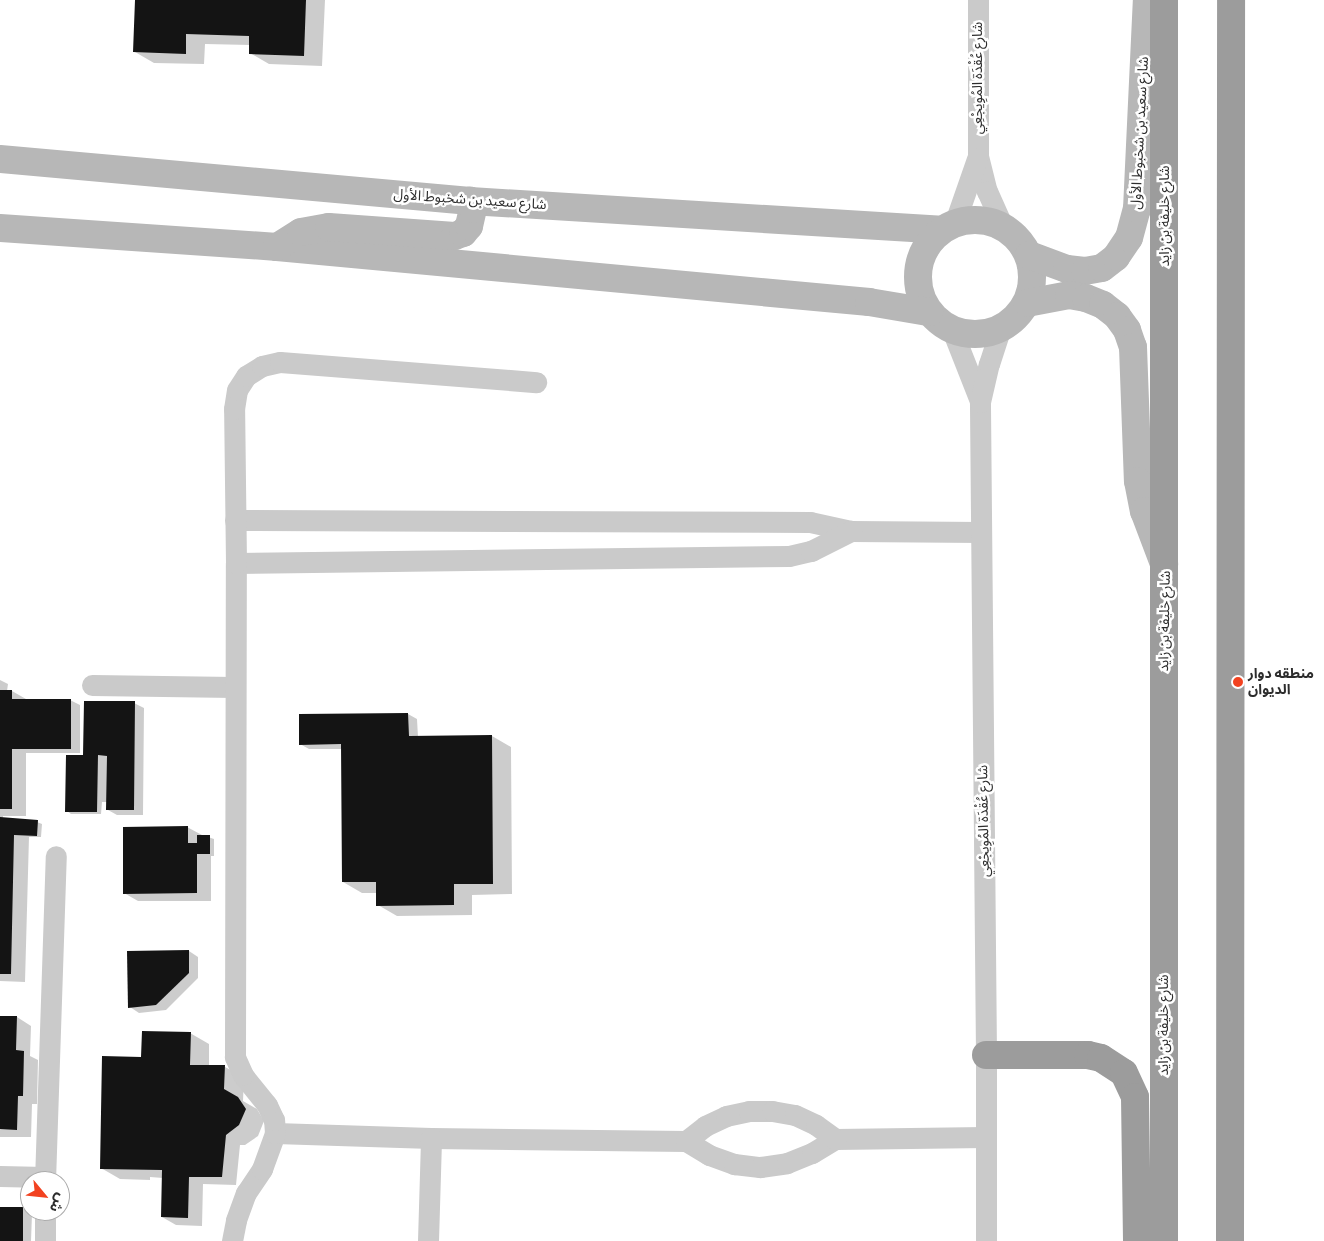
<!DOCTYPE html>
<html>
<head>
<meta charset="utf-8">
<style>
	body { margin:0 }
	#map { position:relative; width:1324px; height:1241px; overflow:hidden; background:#fff; font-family:"Source Sans 3","Noto Sans Arabic",sans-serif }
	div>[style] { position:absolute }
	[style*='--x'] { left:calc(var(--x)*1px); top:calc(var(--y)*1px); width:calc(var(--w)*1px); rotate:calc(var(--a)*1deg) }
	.shadow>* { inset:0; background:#0003 }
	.building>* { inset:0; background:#141414; transform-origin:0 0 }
	.minor>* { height:21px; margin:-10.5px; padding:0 10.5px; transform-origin:10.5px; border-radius:10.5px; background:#cacaca }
	.secondary>* { height:28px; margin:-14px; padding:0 14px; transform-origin:14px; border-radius:14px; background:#b7b7b7 }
	.secondary>.ring { margin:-14px; padding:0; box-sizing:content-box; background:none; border:28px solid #b7b7b7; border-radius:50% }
	.trunk>* { height:28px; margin:-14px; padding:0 14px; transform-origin:14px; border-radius:14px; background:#9c9c9c }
	.dots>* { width:14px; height:14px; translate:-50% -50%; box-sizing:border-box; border:2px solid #fff; border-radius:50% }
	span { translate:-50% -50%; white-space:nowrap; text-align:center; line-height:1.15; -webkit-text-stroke:5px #fff; paint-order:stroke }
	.street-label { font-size:14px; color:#2d2d2d }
	.poi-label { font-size:14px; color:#2d2d2d; font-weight:700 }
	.left { translate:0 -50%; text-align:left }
	.north { position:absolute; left:20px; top:1171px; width:50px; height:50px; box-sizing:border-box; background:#fff; border:1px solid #ababab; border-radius:50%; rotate:118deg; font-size:14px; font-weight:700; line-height:20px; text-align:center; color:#2d2d2d }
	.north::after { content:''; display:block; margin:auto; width:18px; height:22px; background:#f24220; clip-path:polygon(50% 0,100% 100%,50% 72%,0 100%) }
</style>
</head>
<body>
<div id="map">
	<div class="shadow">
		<div style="clip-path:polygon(136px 0,325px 0,322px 66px,269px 64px,250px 53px,250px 45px,205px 44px,204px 64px,154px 63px,135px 52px)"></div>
		<div style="clip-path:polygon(0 680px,8px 684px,7px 691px,12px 691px,26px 699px,70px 700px,80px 705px,80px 753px,26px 753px,26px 816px,3px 816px,3px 818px,37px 822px,42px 824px,41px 837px,29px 837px,25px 982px,0 981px)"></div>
		<div style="clip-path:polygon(134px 703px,144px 708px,143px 815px,117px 815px,108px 810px,108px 802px,102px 802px,101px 814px,71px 814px,67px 811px,84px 757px)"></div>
		<div style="clip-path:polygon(408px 714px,417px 719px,418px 737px,492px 736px,511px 747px,512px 894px,472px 895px,472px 915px,397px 916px,378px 905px,378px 893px,362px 893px,343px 882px,343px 749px,309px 749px,300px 744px)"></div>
		<div style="clip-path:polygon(187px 827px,202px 835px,214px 839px,214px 856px,211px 856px,211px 901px,138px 901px,124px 893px)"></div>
		<div style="clip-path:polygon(189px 951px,198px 957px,198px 978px,166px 1010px,139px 1013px,130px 1007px)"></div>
		<div style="clip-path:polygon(0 1017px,17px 1017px,31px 1026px,30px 1056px,38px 1060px,37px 1104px,32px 1104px,31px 1137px,0 1137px)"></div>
		<div style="clip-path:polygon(190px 1033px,209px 1044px,209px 1066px,225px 1067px,244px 1077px,243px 1101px,257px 1109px,264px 1121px,258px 1136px,245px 1145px,240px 1145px,236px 1185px,203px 1184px,202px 1226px,176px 1225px,162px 1217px,163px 1178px,150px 1177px,150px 1180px,120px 1179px,101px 1168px,143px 1058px)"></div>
		<div style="clip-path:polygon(0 1208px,22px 1208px,32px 1214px,31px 1241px,0 1241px)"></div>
	</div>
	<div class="building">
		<div style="clip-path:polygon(135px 0,306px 0,304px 56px,249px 54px,249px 36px,186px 34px,186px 54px,133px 52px)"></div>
		<div style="clip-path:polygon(0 690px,12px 690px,12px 699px,71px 699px,71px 749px,12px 749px,12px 809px,0 809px)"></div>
		<div style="clip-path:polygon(84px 701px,135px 701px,134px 810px,106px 810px,107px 756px,98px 755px,97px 812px,65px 812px,66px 755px,83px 755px)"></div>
		<div style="clip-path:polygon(408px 713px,409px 736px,492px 735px,493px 884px,454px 884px,454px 905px,376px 906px,376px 882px,342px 882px,341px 744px,299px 745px,299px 714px)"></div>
		<div style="clip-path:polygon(0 817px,38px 820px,37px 836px,14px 835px,11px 974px,0 974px)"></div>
		<div style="clip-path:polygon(188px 826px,188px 843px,197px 843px,197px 835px,210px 835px,210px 854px,197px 854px,197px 893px,123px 894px,123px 827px)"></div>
		<div style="clip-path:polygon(189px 950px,189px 973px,156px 1005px,128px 1008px,127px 951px)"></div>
		<div style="clip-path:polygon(0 1016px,17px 1016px,16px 1050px,24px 1051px,23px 1096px,18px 1096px,17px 1130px,0 1129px)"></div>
		<div style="clip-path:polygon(142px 1031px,191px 1032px,190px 1065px,225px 1065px,224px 1089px,238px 1097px,246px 1109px,239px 1125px,226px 1135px,222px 1177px,189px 1177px,188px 1218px,161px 1217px,162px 1170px,100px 1169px,102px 1056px,141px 1057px)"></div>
		<div style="left:0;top:1207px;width:23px;height:34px"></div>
	</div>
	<div class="minor">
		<div style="--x:978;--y:0;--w:156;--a:90"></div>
		<div style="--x:978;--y:156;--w:36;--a:76"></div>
		<div style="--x:987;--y:191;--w:37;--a:66"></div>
		<div style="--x:955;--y:222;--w:67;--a:-70.8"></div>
		<div style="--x:952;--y:330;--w:76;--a:68.5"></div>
		<div style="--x:235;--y:520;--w:575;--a:0.2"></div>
		<div style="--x:810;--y:522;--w:42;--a:12.4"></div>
		<div style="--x:851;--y:531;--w:130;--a:0.4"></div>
		<div style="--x:236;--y:563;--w:553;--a:-0.73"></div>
		<div style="--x:789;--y:556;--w:23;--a:-13"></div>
		<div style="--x:811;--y:551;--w:45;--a:-26.6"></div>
		<div style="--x:92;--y:685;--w:142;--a:0.8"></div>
		<div style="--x:275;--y:1133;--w:156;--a:1.8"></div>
		<div style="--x:431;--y:1138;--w:255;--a:0.7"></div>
		<div style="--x:686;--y:1141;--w:27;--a:31"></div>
		<div style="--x:709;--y:1155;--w:27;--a:20"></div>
		<div style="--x:734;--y:1164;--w:26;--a:7"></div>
		<div style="--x:760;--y:1167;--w:27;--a:-8"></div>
		<div style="--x:787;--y:1163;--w:27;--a:-22"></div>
		<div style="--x:812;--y:1153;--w:27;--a:-31"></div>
		<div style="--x:835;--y:1139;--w:150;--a:-0.8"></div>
		<div style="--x:686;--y:1141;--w:24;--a:-38"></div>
		<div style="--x:705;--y:1126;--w:23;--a:-25"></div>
		<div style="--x:726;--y:1116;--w:24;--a:-12"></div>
		<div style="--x:749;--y:1111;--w:23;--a:0"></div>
		<div style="--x:772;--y:1111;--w:23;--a:10"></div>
		<div style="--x:795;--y:1115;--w:23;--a:25"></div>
		<div style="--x:816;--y:1125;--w:24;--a:36"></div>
		<div style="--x:0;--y:1176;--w:45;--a:1.3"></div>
		<div style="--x:45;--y:1181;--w:325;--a:-88.1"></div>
		<div style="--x:45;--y:1211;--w:30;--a:90"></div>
		<div style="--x:232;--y:1241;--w:21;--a:-79"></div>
		<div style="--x:236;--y:1220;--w:29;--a:-70"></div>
		<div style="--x:246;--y:1193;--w:29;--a:-56"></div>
		<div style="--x:262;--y:1169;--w:38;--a:-70"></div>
		<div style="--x:275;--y:1133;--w:13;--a:-94"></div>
		<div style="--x:274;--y:1120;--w:17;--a:-115"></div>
		<div style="--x:267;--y:1105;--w:38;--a:-129"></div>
		<div style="--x:243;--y:1075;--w:20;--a:-114"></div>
		<div style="--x:235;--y:1057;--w:494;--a:-89.9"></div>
		<div style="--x:236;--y:563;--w:154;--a:-90.7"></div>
		<div style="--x:234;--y:409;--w:19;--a:-81"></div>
		<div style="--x:237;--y:390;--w:17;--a:-57"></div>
		<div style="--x:246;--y:376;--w:19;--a:-32"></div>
		<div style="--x:262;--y:366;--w:18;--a:-13"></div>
		<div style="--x:280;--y:362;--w:257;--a:4.5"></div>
		<div style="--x:428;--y:1241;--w:103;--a:-88.3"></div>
		<div style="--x:986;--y:1241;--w:186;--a:-90"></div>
		<div style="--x:986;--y:1055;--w:653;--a:-90.53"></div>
		<div style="--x:980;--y:402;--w:39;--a:-77"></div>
		<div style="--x:989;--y:364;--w:38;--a:-72"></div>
	</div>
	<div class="secondary">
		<div style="--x:0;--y:159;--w:472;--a:5.1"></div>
		<div style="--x:470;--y:201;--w:472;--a:3.5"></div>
		<div class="ring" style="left:918px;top:220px;width:86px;height:86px"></div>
		<div style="--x:0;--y:228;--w:278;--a:3.9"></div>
		<div style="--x:277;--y:247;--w:595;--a:5.31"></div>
		<div style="--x:869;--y:302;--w:61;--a:9.5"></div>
		<div style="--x:277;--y:247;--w:28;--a:-32"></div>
		<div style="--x:301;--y:232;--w:28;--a:-10"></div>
		<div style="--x:329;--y:227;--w:126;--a:4.1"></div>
		<div style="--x:455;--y:236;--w:9;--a:-21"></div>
		<div style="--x:463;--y:233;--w:9;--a:-49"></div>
		<div style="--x:469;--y:226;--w:17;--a:-77"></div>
		<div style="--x:473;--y:209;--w:9;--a:-111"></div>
		<div style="--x:1029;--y:255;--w:40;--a:20.2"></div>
		<div style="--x:1067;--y:269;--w:18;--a:6"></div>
		<div style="--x:1085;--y:271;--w:17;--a:-10"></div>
		<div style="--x:1102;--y:268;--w:18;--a:-38"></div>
		<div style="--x:1116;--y:257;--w:23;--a:-56"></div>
		<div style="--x:1129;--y:238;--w:30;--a:-75"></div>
		<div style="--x:1137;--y:209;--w:209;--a:-87.3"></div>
		<div style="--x:1027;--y:303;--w:43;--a:-10.8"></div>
		<div style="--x:1069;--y:295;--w:17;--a:10"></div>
		<div style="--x:1086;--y:298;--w:18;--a:22"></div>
		<div style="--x:1103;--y:305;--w:18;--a:38"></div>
		<div style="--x:1117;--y:316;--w:17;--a:54"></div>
		<div style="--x:1127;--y:330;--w:18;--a:71"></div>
		<div style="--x:1133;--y:347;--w:134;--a:87.9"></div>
		<div style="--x:1138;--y:481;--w:31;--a:79"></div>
		<div style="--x:1144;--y:511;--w:57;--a:69.3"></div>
	</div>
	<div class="trunk">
		<div style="--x:986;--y:1055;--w:102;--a:0"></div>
		<div style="--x:1088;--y:1055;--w:13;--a:13"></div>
		<div style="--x:1101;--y:1058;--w:27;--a:33"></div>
		<div style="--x:1124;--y:1073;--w:26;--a:65"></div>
		<div style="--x:1135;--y:1097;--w:144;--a:89.2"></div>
		<div style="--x:1164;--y:1241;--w:1241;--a:-90"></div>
		<div style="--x:1230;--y:1241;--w:1241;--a:-89.95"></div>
	</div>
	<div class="dots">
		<div style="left:1238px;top:682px;background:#f24220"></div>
	</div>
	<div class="street-label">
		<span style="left:978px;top:78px;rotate:-90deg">شارع عُقْدَة المُوِيجْعِي</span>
		<span style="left:1140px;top:133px;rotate:-87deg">شارع سعيد بن شخبوط الأول</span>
		<span style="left:470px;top:200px;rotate:4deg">شارع سعيد بن شخبوط الأول</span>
		<span style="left:1165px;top:216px;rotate:-90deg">شارع خليفة بن زايد</span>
		<span style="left:1165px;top:621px;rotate:-89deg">شارع خليفة بن زايد</span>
		<span style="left:984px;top:821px;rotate:-91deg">شارع عُقْدَة المُوِيجْعِي</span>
		<span style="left:1164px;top:1025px;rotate:-90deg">شارع خليفة بن زايد</span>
	</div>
	<div class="poi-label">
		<span class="left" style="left:1248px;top:682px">منطقه دوار<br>الديوان</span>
	</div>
	<div class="north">ش</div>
</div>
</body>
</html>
